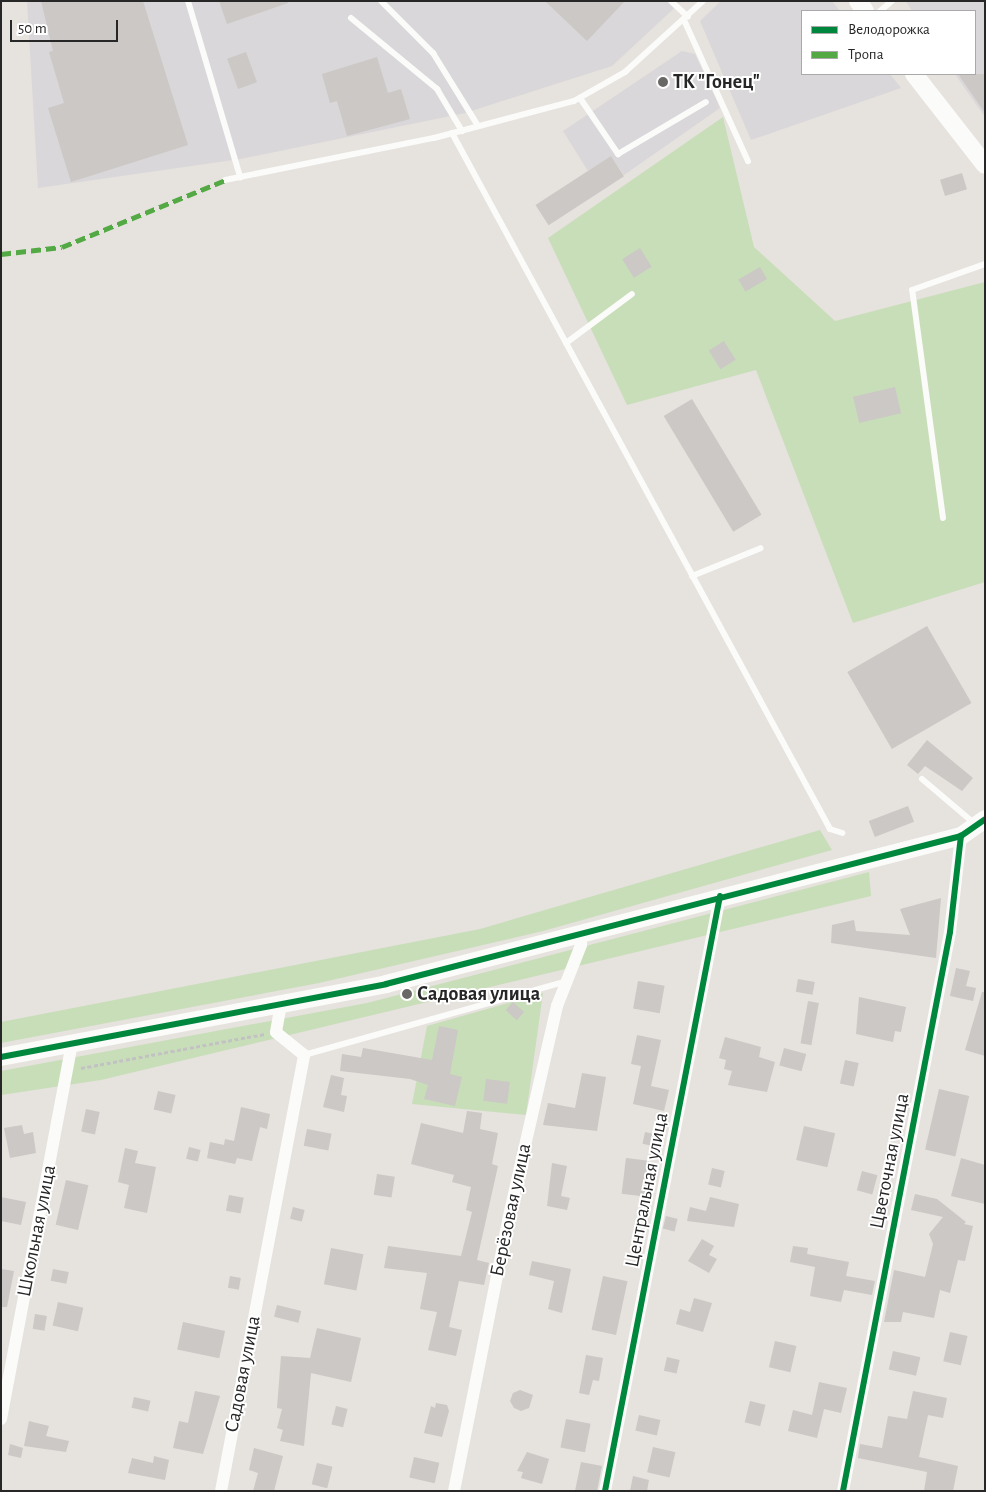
<!DOCTYPE html>
<html>
<head>
<meta charset="utf-8">
<style>
	body { margin:0 }
	#map { position:relative; width:986px; height:1492px; overflow:hidden; background:#e6e2de; font-family:"Alegreya Sans",sans-serif }
	div>[style] { position:absolute }
	[style*='--x'] { left:calc(var(--x)*1px); top:calc(var(--y)*1px); width:calc(var(--w)*1px); rotate:calc(var(--a)*1deg) }
	.industrial>* { inset:0; background:#d9d7d9 }
	.green>* { inset:0; background:#c8deb9 }
	.building>* { inset:0; background:#cbc8c5; transform-origin:0 0 }
	.path>* { height:2.5px; margin-top:-1.25px; transform-origin:0; background:repeating-linear-gradient(90deg,#c2c2c2 0 4px,transparent 0 6.5px) }
	.lane>* { height:6px; margin:-3px; padding:0 3px; transform-origin:3px; border-radius:3px; background:#fbfbfa }
	.street>* { height:12px; margin:-6px; padding:0 6px; transform-origin:6px; border-radius:6px; background:#fbfbfa }
	.secondary>* { height:18px; margin:-9px; padding:0 9px; transform-origin:9px; border-radius:9px; background:#fbfbfa }
	.quiet>* { height:5px; margin-top:-2.5px; transform-origin:0; background:repeating-linear-gradient(90deg,#53aa44 0 10px,transparent 0 15px) }
	.cycleway>* { height:6px; margin:-3px; padding:0 3px; transform-origin:3px; border-radius:3px; background:#00873e }
	.dots>* { width:14px; height:14px; translate:-50% -50%; box-sizing:border-box; border:2px solid #fff; border-radius:50% }
	span { translate:-50% -50%; white-space:nowrap; text-align:center; line-height:1.15; -webkit-text-stroke:4px #fff; paint-order:stroke }
	.poi-label { font-size:20px; color:#272727; font-weight:700 }
	.left { translate:0 -50%; text-align:left }
	.street-label { font-size:20px; color:#272727 }
	.frame { position:absolute; inset:0; border:2px solid #272727; pointer-events:none }
	.legend { position:absolute; left:801px; top:10px; width:175px; height:65px; box-sizing:border-box; background:#fff; border:1px solid #a9a9a9; margin:0; padding:6px 9px; list-style:none; font-size:15px; color:#272727 }
	.legend li { display:flex; align-items:center; gap:10px; height:25px }
	.legend b { width:25px; border:1px solid #a9a9a9 }
	.scale { position:absolute; left:10px; top:20px; width:108px; height:22px; box-sizing:border-box; border:2px solid #272727; border-top:0; padding-left:6px; font-size:15px; line-height:18px; white-space:nowrap; color:#272727; -webkit-text-stroke:4px #fff; paint-order:stroke }
</style>
</head>
<body>
<div id="map">
	<div class="industrial">
		<div style="clip-path:polygon(27px 1px,682px 1px,612px 66px,465px 113px,240px 159px,38px 188px)"></div>
		<div style="clip-path:polygon(721px 1px,832px 1px,840px 11px,802px 11px,802px 74px,890px 74px,901px 88px,751px 140px,700px 21px)"></div>
		<div style="clip-path:polygon(906px 1px,985px 1px,985px 117px,955px 74px,975px 74px,975px 11px,912px 11px)"></div>
		<div style="clip-path:polygon(682px 51px,695px 54px,720px 108px,624px 175px,611px 156px,588px 171px,563px 131px)"></div>
	</div>
	<div class="green">
		<div style="clip-path:polygon(723px 117px,754px 247px,835px 321px,985px 282px,985px 582px,853px 623px,756px 370px,627px 405px,548px 238px)"></div>
		<div style="clip-path:polygon(820px 830px,832px 850px,543px 931px,319px 983px,1px 1043px,1px 1022px,480px 929px)"></div>
		<div style="clip-path:polygon(869px 872px,871px 896px,101px 1080px,1px 1095px,1px 1071px,367px 1003px)"></div>
		<div style="clip-path:polygon(543px 993px,526px 1115px,412px 1104px,427px 1026px)"></div>
	</div>
	<div class="building">
		<div style="clip-path:polygon(41px 1px,143px 1px,188px 145px,71px 182px,48px 108px,64px 103px,49px 52px,53px 51px)"></div>
		<div style="clip-path:polygon(219px 1px,287px 1px,288px 3px,227px 24px)"></div>
		<div style="clip-path:polygon(545px 1px,625px 1px,587px 41px)"></div>
		<div style="left:246px;top:52px;width:32px;height:20px;rotate:70deg"></div>
		<div style="clip-path:polygon(377px 57px,388px 93px,401px 89px,410px 119px,347px 136px,337px 101px,330px 103px,322px 74px)"></div>
		<div style="clip-path:polygon(958px 74px,985px 74px,985px 113px)"></div>
		<div style="left:611px;top:156px;width:24px;height:90px;rotate:57deg"></div>
		<div style="left:962px;top:173px;width:17px;height:23px;rotate:73deg"></div>
		<div style="left:640px;top:248px;width:22px;height:21px;rotate:58deg"></div>
		<div style="left:760px;top:267px;width:14px;height:25px;rotate:60deg"></div>
		<div style="left:724px;top:341px;width:22px;height:18px;rotate:58deg"></div>
		<div style="left:895px;top:387px;width:27px;height:43px;rotate:77deg"></div>
		<div style="left:692px;top:399px;width:135px;height:33px;rotate:59deg"></div>
		<div style="left:927px;top:626px;width:89px;height:92px;rotate:60deg"></div>
		<div style="clip-path:polygon(927px 740px,973px 778px,962px 791px,925px 766px,918px 774px,907px 765px)"></div>
		<div style="left:908px;top:806px;width:17px;height:42px;rotate:69deg"></div>
		<div style="clip-path:polygon(941px 898px,936px 958px,831px 943px,832px 925px,854px 920px,856px 931px,910px 935px,900px 909px)"></div>
		<div style="clip-path:polygon(956px 968px,970px 971px,966px 986px,976px 988px,973px 1001px,950px 996px)"></div>
		<div style="left:798px;top:979px;width:17px;height:13px;rotate:10deg"></div>
		<div style="left:638px;top:981px;width:27px;height:28px;rotate:10deg"></div>
		<div style="clip-path:polygon(982px 992px,985px 992px,985px 1056px,965px 1050px)"></div>
		<div style="clip-path:polygon(859px 997px,906px 1007px,901px 1032px,895px 1031px,893px 1042px,856px 1034px)"></div>
		<div style="left:808px;top:1001px;width:11px;height:43px;rotate:10deg"></div>
		<div style="left:513px;top:1002px;width:15px;height:11px;rotate:42deg"></div>
		<div style="clip-path:polygon(439px 1026px,458px 1030px,450px 1074px,462px 1077px,455px 1106px,424px 1099px,428px 1085px,410px 1079px,340px 1071px,342px 1054px,361px 1057px,363px 1048px,432px 1060px)"></div>
		<div style="clip-path:polygon(637px 1035px,661px 1040px,651px 1086px,669px 1090px,664px 1111px,633px 1104px,641px 1066px,631px 1064px)"></div>
		<div style="clip-path:polygon(725px 1037px,761px 1047px,759px 1057px,775px 1062px,767px 1092px,728px 1085px,732px 1071px,724px 1069px,726px 1060px,719px 1058px)"></div>
		<div style="left:784px;top:1048px;width:23px;height:18px;rotate:15deg"></div>
		<div style="left:845px;top:1060px;width:14px;height:24px;rotate:12deg"></div>
		<div style="clip-path:polygon(582px 1073px,606px 1077px,597px 1131px,543px 1125px,548px 1103px,575px 1108px)"></div>
		<div style="clip-path:polygon(331px 1075px,344px 1078px,341px 1095px,347px 1096px,344px 1112px,323px 1107px)"></div>
		<div style="left:486px;top:1079px;width:24px;height:22px;rotate:7deg"></div>
		<div style="left:939px;top:1089px;width:31px;height:62px;rotate:13deg"></div>
		<div style="left:158px;top:1091px;width:18px;height:19px;rotate:13deg"></div>
		<div style="clip-path:polygon(241px 1107px,270px 1114px,267px 1129px,260px 1127px,252px 1161px,237px 1158px,235px 1164px,207px 1158px,210px 1142px,224px 1145px,225px 1139px,234px 1141px)"></div>
		<div style="left:86px;top:1109px;width:14px;height:23px;rotate:12deg"></div>
		<div style="clip-path:polygon(467px 1111px,482px 1113px,480px 1129px,498px 1133px,492px 1164px,498px 1166px,477px 1260px,489px 1263px,484px 1285px,459px 1281px,449px 1327px,462px 1330px,456px 1356px,428px 1350px,437px 1312px,420px 1309px,427px 1273px,384px 1268px,388px 1246px,461px 1256px,472px 1212px,466px 1210px,471px 1187px,452px 1182px,454px 1175px,411px 1164px,421px 1123px,463px 1133px)"></div>
		<div style="clip-path:polygon(22px 1125px,24px 1134px,33px 1132px,36px 1153px,10px 1158px,4px 1128px)"></div>
		<div style="left:804px;top:1126px;width:32px;height:35px;rotate:13deg"></div>
		<div style="left:307px;top:1129px;width:25px;height:17px;rotate:11deg"></div>
		<div style="left:645px;top:1132px;width:14px;height:12px;rotate:12deg"></div>
		<div style="left:189px;top:1147px;width:12px;height:12px;rotate:14deg"></div>
		<div style="clip-path:polygon(125px 1148px,138px 1151px,135px 1163px,156px 1167px,147px 1213px,124px 1208px,129px 1185px,118px 1182px)"></div>
		<div style="left:626px;top:1158px;width:23px;height:36px;rotate:7deg"></div>
		<div style="clip-path:polygon(961px 1158px,985px 1165px,985px 1204px,951px 1196px)"></div>
		<div style="clip-path:polygon(552px 1163px,567px 1166px,561px 1196px,570px 1198px,567px 1210px,547px 1206px)"></div>
		<div style="left:712px;top:1168px;width:13px;height:17px;rotate:13deg"></div>
		<div style="left:862px;top:1171px;width:16px;height:20px;rotate:15deg"></div>
		<div style="left:377px;top:1174px;width:18px;height:21px;rotate:9deg"></div>
		<div style="left:66px;top:1180px;width:23px;height:46px;rotate:13deg"></div>
		<div style="clip-path:polygon(915px 1194px,937px 1199px,966px 1222px,964px 1224px,973px 1226px,965px 1261px,958px 1260px,950px 1293px,940px 1290px,934px 1318px,903px 1312px,901px 1322px,884px 1322px,894px 1270px,925px 1277px,933px 1244px,929px 1234px,943px 1217px,911px 1210px)"></div>
		<div style="left:229px;top:1195px;width:15px;height:16px;rotate:11deg"></div>
		<div style="clip-path:polygon(1px 1197px,26px 1202px,21px 1225px,1px 1221px)"></div>
		<div style="clip-path:polygon(710px 1197px,739px 1204px,734px 1227px,687px 1221px,690px 1207px,706px 1211px)"></div>
		<div style="left:293px;top:1207px;width:12px;height:12px;rotate:14deg"></div>
		<div style="left:666px;top:1216px;width:12px;height:13px;rotate:14deg"></div>
		<div style="clip-path:polygon(702px 1239px,714px 1246px,709px 1255px,717px 1259px,709px 1273px,688px 1261px)"></div>
		<div style="clip-path:polygon(793px 1246px,808px 1248px,807px 1254px,849px 1262px,846px 1276px,875px 1281px,872px 1295px,844px 1290px,841px 1302px,810px 1296px,815px 1267px,790px 1262px)"></div>
		<div style="left:331px;top:1248px;width:33px;height:37px;rotate:11deg"></div>
		<div style="clip-path:polygon(532px 1261px,571px 1269px,562px 1313px,548px 1309px,554px 1281px,529px 1275px)"></div>
		<div style="clip-path:polygon(1px 1269px,14px 1271px,7px 1307px,1px 1307px)"></div>
		<div style="left:53px;top:1269px;width:16px;height:12px;rotate:11deg"></div>
		<div style="left:230px;top:1276px;width:11px;height:12px;rotate:10deg"></div>
		<div style="left:603px;top:1276px;width:25px;height:55px;rotate:12deg"></div>
		<div style="clip-path:polygon(694px 1298px,712px 1303px,703px 1332px,676px 1324px,680px 1309px,690px 1312px)"></div>
		<div style="left:58px;top:1302px;width:26px;height:24px;rotate:13deg"></div>
		<div style="left:277px;top:1305px;width:25px;height:12px;rotate:14deg"></div>
		<div style="left:35px;top:1314px;width:12px;height:15px;rotate:9deg"></div>
		<div style="left:183px;top:1322px;width:43px;height:28px;rotate:12deg"></div>
		<div style="clip-path:polygon(317px 1328px,361px 1338px,351px 1382px,311px 1373px,304px 1446px,280px 1441px,283px 1430px,277px 1428px,282px 1409px,277px 1408px,281px 1356px,310px 1358px)"></div>
		<div style="left:950px;top:1332px;width:18px;height:30px;rotate:13deg"></div>
		<div style="left:775px;top:1341px;width:22px;height:27px;rotate:13deg"></div>
		<div style="left:893px;top:1351px;width:28px;height:19px;rotate:13deg"></div>
		<div style="clip-path:polygon(586px 1355px,603px 1358px,599px 1381px,593px 1380px,589px 1395px,579px 1393px)"></div>
		<div style="left:667px;top:1357px;width:13px;height:14px;rotate:13deg"></div>
		<div style="clip-path:polygon(819px 1382px,847px 1388px,841px 1413px,824px 1409px,817px 1438px,788px 1431px,793px 1410px,812px 1415px)"></div>
		<div style="clip-path:polygon(520px 1390px,533px 1395px,529px 1408px,521px 1411px,514px 1408px,510px 1401px,513px 1393px)"></div>
		<div style="clip-path:polygon(195px 1391px,220px 1396px,203px 1454px,173px 1448px,179px 1421px,188px 1423px)"></div>
		<div style="clip-path:polygon(913px 1391px,947px 1398px,943px 1418px,928px 1415px,919px 1457px,958px 1466px,953px 1491px,924px 1491px,927px 1472px,858px 1458px,860px 1444px,882px 1448px,888px 1416px,907px 1419px)"></div>
		<div style="left:134px;top:1397px;width:17px;height:11px;rotate:13deg"></div>
		<div style="left:750px;top:1401px;width:16px;height:22px;rotate:14deg"></div>
		<div style="clip-path:polygon(436px 1403px,447px 1405px,449px 1411px,442px 1437px,424px 1433px,431px 1406px,435px 1408px)"></div>
		<div style="left:336px;top:1406px;width:12px;height:19px;rotate:14deg"></div>
		<div style="left:639px;top:1415px;width:22px;height:16px;rotate:13deg"></div>
		<div style="left:566px;top:1419px;width:25px;height:29px;rotate:11deg"></div>
		<div style="clip-path:polygon(29px 1421px,49px 1426px,46px 1436px,69px 1441px,66px 1452px,24px 1446px)"></div>
		<div style="clip-path:polygon(10px 1444px,23px 1448px,21px 1458px,8px 1455px)"></div>
		<div style="left:653px;top:1447px;width:23px;height:26px;rotate:13deg"></div>
		<div style="clip-path:polygon(254px 1448px,283px 1456px,274px 1491px,253px 1491px,258px 1473px,249px 1470px)"></div>
		<div style="clip-path:polygon(527px 1452px,549px 1459px,542px 1484px,521px 1478px,523px 1472px,517px 1471px)"></div>
		<div style="clip-path:polygon(154px 1456px,169px 1460px,165px 1480px,128px 1473px,132px 1458px,153px 1463px)"></div>
		<div style="left:414px;top:1457px;width:26px;height:21px;rotate:13deg"></div>
		<div style="clip-path:polygon(581px 1462px,602px 1466px,597px 1491px,575px 1491px)"></div>
		<div style="left:317px;top:1463px;width:16px;height:22px;rotate:14deg"></div>
		<div style="clip-path:polygon(633px 1476px,649px 1480px,647px 1491px,630px 1491px)"></div>
	</div>
	<div class="path">
		<div style="--x:81;--y:1068;--w:187;--a:-10.5"></div>
	</div>
	<div class="lane">
		<div style="--x:188;--y:1;--w:184;--a:73.5"></div>
		<div style="--x:381;--y:1;--w:74;--a:45"></div>
		<div style="--x:433;--y:53;--w:86;--a:58.3"></div>
		<div style="--x:671;--y:1;--w:23;--a:43"></div>
		<div style="--x:880;--y:11;--w:16;--a:-40"></div>
		<div style="--x:351;--y:18;--w:112;--a:39.5"></div>
		<div style="--x:437;--y:89;--w:49;--a:59.2"></div>
		<div style="--x:684;--y:20;--w:155;--a:65.6"></div>
		<div style="--x:580;--y:98;--w:68;--a:55.8"></div>
		<div style="--x:618;--y:154;--w:102;--a:-30.6"></div>
		<div style="--x:452;--y:133;--w:792;--a:61.49"></div>
		<div style="--x:830;--y:829;--w:13;--a:18"></div>
		<div style="--x:225;--y:180;--w:213;--a:-11.4"></div>
		<div style="--x:434;--y:138;--w:145;--a:-14.8"></div>
		<div style="--x:574;--y:101;--w:59;--a:-29.6"></div>
		<div style="--x:625;--y:72;--w:105;--a:-42.3"></div>
		<div style="--x:566;--y:343;--w:82;--a:-36.6"></div>
		<div style="--x:943;--y:518;--w:230;--a:-97.7"></div>
		<div style="--x:912;--y:290;--w:77;--a:-19.6"></div>
		<div style="--x:692;--y:576;--w:74;--a:-22.1"></div>
		<div style="--x:922;--y:779;--w:70;--a:40.3"></div>
		<div style="--x:304;--y:1055;--w:273;--a:-15.7"></div>
	</div>
	<div class="street">
		<div style="--x:1;--y:1419;--w:383;--a:-79.3"></div>
		<div style="--x:221;--y:1491;--w:444;--a:-79.2"></div>
		<div style="--x:304;--y:1055;--w:36;--a:-141"></div>
		<div style="--x:276;--y:1032;--w:28;--a:-80"></div>
		<div style="--x:454;--y:1491;--w:276;--a:-78.7"></div>
		<div style="--x:508;--y:1220;--w:220;--a:-77.1"></div>
		<div style="--x:557;--y:1006;--w:66;--a:-68.5"></div>
		<div style="--x:581;--y:945;--w:13;--a:-90"></div>
		<div style="--x:605;--y:1491;--w:606;--a:-79.06"></div>
		<div style="--x:843;--y:1491;--w:569;--a:-79.16"></div>
		<div style="--x:950;--y:932;--w:97;--a:-83.5"></div>
	</div>
	<div class="secondary">
		<div style="--x:858;--y:1;--w:12;--a:55"></div>
		<div style="--x:914;--y:74;--w:115;--a:52"></div>
		<div style="--x:1;--y:1057;--w:392;--a:-10.7"></div>
		<div style="--x:386;--y:984;--w:594;--a:-14.43"></div>
		<div style="--x:961;--y:836;--w:29;--a:-35"></div>
	</div>
	<div class="quiet">
		<div style="--x:1;--y:254;--w:61;--a:-6.5"></div>
		<div style="--x:62;--y:247;--w:176;--a:-22.3"></div>
	</div>
	<div class="cycleway">
		<div style="--x:1;--y:1057;--w:392;--a:-10.7"></div>
		<div style="--x:386;--y:984;--w:594;--a:-14.43"></div>
		<div style="--x:961;--y:836;--w:29;--a:-35"></div>
		<div style="--x:605;--y:1491;--w:606;--a:-79.06"></div>
		<div style="--x:843;--y:1491;--w:569;--a:-79.16"></div>
		<div style="--x:950;--y:932;--w:97;--a:-83.5"></div>
	</div>
	<div class="dots">
		<div style="left:663px;top:82px;background:#6a6867"></div>
		<div style="left:407px;top:994px;background:#6a6867"></div>
	</div>
	<div class="poi-label">
		<span class="left" style="left:673px;top:82px">ТК "Гонец"</span>
		<span class="left" style="left:417px;top:994px">Садовая улица</span>
	</div>
	<div class="street-label">
		<span style="left:890px;top:1161px;rotate:-79deg">Цветочная улица</span>
		<span style="left:647px;top:1190px;rotate:-79deg">Центральная улица</span>
		<span style="left:511px;top:1210px;rotate:-78deg">Берёзовая улица</span>
		<span style="left:37px;top:1231px;rotate:-79deg">Школьная улица</span>
		<span style="left:243px;top:1374px;rotate:-79deg">Садовая улица</span>
	</div>
	<div class="frame"></div>
	<ul class="legend">
	<li><b style="height:6px;background:#00873e"></b>Велодорожка</li>
	<li><b style="height:6px;background:#53aa44"></b>Тропа</li>
	</ul>
	<div class="scale">50 m</div>
</div>
</body>
</html>
